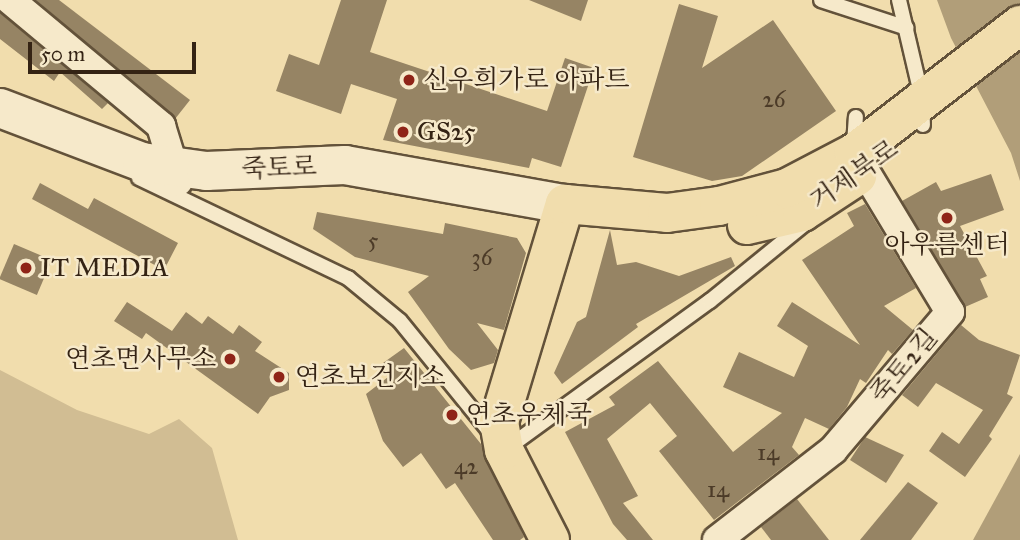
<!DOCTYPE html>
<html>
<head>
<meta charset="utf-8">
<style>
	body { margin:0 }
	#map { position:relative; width:1020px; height:540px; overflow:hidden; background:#f1ddad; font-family:"IM FELL Great Primer","Noto Serif KR",serif }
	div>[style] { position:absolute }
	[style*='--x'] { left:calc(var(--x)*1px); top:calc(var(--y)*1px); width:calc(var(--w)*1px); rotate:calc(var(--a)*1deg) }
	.green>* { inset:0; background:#d1bd93 }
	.water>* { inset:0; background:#b19e79 }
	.building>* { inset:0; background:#968464; transform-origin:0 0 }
	.roads { filter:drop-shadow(2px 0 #63523a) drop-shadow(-2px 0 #63523a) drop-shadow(0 2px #63523a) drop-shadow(0 -2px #63523a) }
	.lane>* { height:14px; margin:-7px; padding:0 7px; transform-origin:7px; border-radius:7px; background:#f6e9ca }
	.street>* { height:28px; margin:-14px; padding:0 14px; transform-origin:14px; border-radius:14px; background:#f6e9ca }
	.secondary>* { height:38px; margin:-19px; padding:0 19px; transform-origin:19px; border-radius:19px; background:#f6e9ca }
	.primary>* { height:38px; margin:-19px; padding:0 19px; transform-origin:19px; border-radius:19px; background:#f1ddad }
	.dots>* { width:19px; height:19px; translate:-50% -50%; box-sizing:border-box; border:4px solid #f6e9ca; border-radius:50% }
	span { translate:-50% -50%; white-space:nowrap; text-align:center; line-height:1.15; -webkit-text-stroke:5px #f6e9ca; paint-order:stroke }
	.number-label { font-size:23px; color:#4c3b28 }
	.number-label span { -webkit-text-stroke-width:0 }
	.poi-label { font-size:26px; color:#342314 }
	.left { translate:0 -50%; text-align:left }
	.right { translate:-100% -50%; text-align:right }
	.street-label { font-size:26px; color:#342314 }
	.scale { position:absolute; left:28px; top:42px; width:168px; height:32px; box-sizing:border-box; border:4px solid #342314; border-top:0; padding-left:9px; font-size:21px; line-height:24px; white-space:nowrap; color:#342314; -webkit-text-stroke:5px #f6e9ca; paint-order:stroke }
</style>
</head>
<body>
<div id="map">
	<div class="green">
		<div style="clip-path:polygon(0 370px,77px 410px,149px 434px,179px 419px,212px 448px,238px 540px,0 540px)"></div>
	</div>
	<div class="water">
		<div style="clip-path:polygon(937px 0,1020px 0,1020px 181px,1011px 153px,951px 38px)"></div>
		<div style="clip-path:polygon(1020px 454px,1020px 540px,973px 540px)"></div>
	</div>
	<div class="building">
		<div style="clip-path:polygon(36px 0,59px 0,190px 100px,175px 119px)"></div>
		<div style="clip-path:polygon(341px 0,387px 0,370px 52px,547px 111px,565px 58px,594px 68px,561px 167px,532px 158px,529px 168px,383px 140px,397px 99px,351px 84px,341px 114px,276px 91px,289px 54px,319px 65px)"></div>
		<div style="clip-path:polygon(529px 0,588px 0,581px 21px)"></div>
		<div style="clip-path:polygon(679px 4px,718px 16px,702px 68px,773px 20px,836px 111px,742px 176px,712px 181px,633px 157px)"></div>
		<div style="clip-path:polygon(0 13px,108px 103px,102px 109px,60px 72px,54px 81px,0 39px)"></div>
		<div style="clip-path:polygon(991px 174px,1004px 210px,960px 226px,987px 276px,980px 279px,988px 297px,965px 307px,902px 201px,936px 182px,941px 191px)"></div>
		<div style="clip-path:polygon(40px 183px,88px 209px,94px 198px,178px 243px,164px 270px,32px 199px)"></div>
		<div style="clip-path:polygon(865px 204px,916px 288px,884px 306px,913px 330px,892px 354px,888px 350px,866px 383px,860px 379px,847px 407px,829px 429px,805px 418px,792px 447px,799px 455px,714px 520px,659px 451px,677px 436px,650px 403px,607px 439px,638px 496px,623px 503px,653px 540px,627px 540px,613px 524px,565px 432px,615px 405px,609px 397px,658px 361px,733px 452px,782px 413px,723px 387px,739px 352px,794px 377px,808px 346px,777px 326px,792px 302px,860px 345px,802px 260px,854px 226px,847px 213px)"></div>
		<div style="clip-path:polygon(317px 212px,443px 234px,445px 223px,517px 238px,526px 253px,504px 330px,477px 323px,498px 350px,494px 363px,471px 370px,449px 349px,408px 292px,429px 276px,355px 257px,313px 229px)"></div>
		<div style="clip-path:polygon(610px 230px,617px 265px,636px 262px,679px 276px,731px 257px,735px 266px,636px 324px,638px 327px,562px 384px,554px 373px,577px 322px,586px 317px)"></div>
		<div style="left:14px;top:244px;width:41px;height:38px;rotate:23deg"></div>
		<div style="clip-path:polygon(127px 302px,172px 331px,186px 312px,202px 324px,208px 316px,233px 334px,239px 325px,262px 342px,255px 351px,289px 373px,289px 390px,270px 397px,258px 414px,146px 333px,142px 339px,114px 321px)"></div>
		<div style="clip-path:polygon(961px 325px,979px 340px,1020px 355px,1007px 394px,1013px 397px,989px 436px,992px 439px,965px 477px,929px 451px,942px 432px,959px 444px,983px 410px,936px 383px,918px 407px,902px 395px)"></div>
		<div style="clip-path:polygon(404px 348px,481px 444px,524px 537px,520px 540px,493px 540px,455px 483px,446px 489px,421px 453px,403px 467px,383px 441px,366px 394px,392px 374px,383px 363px)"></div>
		<div style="clip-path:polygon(865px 437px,904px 455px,886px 483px,850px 460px)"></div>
		<div style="clip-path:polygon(908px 482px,938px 503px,911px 540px,860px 540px)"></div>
		<div style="clip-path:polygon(797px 499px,829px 540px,771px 540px,761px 527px)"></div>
	</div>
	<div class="roads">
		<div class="lane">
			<div style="--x:821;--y:0;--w:90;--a:18"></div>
			<div style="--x:899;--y:0;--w:101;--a:76.8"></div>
			<div style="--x:922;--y:98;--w:27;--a:88"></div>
			<div style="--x:854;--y:144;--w:27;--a:-86"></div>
			<div style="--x:139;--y:178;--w:232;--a:25.6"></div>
			<div style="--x:348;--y:278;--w:67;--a:39.6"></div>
			<div style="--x:400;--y:321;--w:144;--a:50.9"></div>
			<div style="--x:506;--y:449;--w:252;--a:-36"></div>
			<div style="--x:710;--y:301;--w:127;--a:-39.2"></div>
		</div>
		<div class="street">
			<div style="--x:10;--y:0;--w:197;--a:39.8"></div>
			<div style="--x:161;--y:126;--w:58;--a:72.8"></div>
			<div style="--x:717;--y:540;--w:147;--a:-37.8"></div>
			<div style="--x:833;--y:450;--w:181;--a:-49.7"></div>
			<div style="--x:950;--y:312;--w:186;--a:-121.1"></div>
		</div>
		<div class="secondary">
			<div style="--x:0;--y:108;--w:152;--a:20.8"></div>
			<div style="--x:142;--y:162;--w:65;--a:8"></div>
			<div style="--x:206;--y:171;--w:139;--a:-2.5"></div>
			<div style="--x:345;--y:165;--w:223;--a:10.1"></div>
		</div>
		<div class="primary">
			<div style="--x:747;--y:225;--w:57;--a:-13.3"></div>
			<div style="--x:802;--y:212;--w:66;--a:-33.2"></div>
			<div style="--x:550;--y:540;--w:101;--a:-117.1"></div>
			<div style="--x:504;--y:450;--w:28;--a:-100"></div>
			<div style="--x:499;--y:422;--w:228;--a:-73.2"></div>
			<div style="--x:565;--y:204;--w:102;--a:5"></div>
			<div style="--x:667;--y:213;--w:52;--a:-7.7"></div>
			<div style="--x:719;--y:206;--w:70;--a:-14.8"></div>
			<div style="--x:787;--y:188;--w:76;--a:-27.6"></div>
			<div style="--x:854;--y:153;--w:210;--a:-37.6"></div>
		</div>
	</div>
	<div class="dots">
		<div style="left:409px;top:80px;background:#8f2418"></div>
		<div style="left:403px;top:132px;background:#8f2418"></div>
		<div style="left:947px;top:218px;background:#8f2418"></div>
		<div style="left:26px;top:268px;background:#8f2418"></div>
		<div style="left:230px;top:359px;background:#8f2418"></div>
		<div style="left:279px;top:377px;background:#8f2418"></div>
		<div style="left:452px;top:415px;background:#8f2418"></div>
	</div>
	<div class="number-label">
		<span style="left:774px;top:99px">26</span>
		<span style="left:373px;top:240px">5</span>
		<span style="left:482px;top:257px">36</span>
		<span style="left:768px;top:452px">14</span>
		<span style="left:466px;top:466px">42</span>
		<span style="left:718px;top:489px">14</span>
	</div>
	<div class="poi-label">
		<span class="left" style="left:423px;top:80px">신우희가로 아파트</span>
		<span class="left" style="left:417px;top:132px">GS25</span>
		<span style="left:947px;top:245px">아우름센터</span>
		<span class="left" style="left:40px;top:268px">IT MEDIA</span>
		<span class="right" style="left:216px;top:359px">연초면사무소</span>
		<span class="left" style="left:295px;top:377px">연초보건지소</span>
		<span class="left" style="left:466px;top:415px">연초우체국</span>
	</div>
	<div class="street-label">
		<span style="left:279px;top:168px;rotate:-2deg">죽토로</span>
		<span style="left:854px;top:175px;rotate:-35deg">거제북로</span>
		<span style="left:904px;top:366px;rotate:-50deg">죽토2길</span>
	</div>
	<div class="scale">50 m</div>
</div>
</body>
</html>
